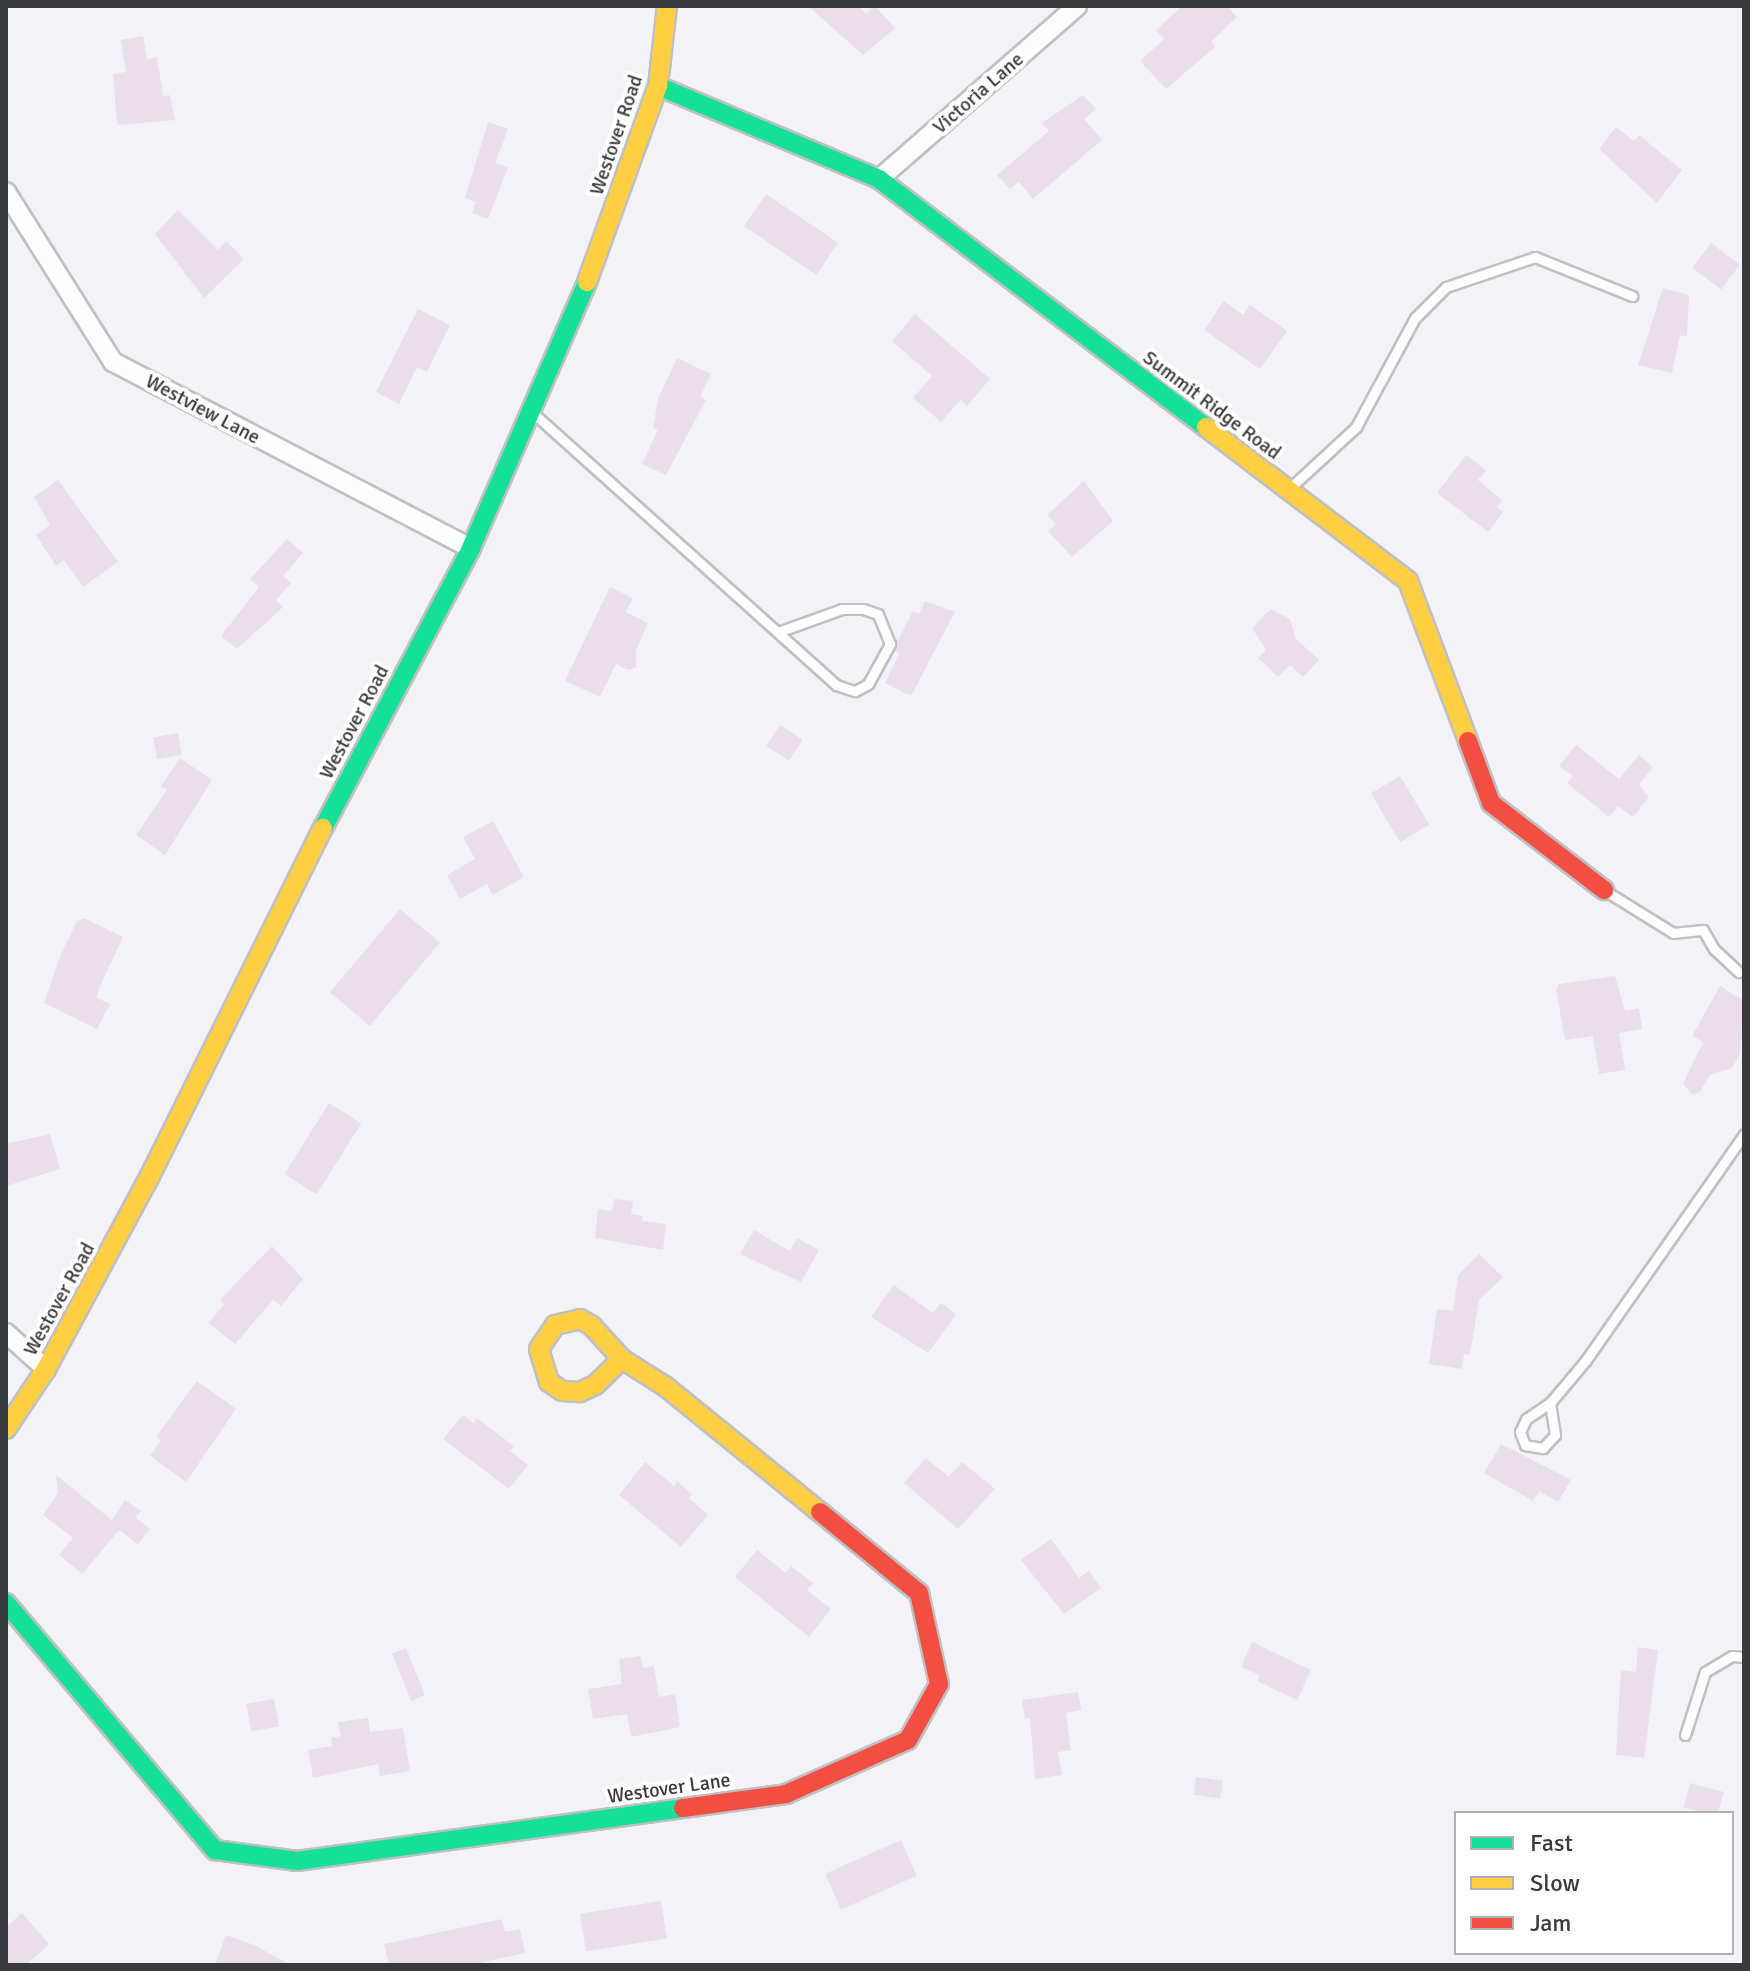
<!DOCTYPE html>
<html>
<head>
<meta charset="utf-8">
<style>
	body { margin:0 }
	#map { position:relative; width:1750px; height:1971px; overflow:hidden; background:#f3f3f7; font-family:Signika,sans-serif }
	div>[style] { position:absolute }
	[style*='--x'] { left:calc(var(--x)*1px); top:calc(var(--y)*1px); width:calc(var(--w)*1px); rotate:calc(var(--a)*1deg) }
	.building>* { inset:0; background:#e9deea; transform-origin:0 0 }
	.roads { filter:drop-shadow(2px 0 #c0c0c3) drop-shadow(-2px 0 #c0c0c3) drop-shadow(0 2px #c0c0c3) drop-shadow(0 -2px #c0c0c3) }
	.lane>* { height:9px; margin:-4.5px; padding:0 4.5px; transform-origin:4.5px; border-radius:4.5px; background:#fdfdfe }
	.street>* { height:18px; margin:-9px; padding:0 9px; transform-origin:9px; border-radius:9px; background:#fdfdfe }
	.fast>* { height:18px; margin:-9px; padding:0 9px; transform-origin:9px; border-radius:9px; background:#16e098 }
	.slow>* { height:18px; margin:-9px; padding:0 9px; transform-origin:9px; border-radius:9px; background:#ffcf43 }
	.jam>* { height:18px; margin:-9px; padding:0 9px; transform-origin:9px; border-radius:9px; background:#f24e42 }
	span { translate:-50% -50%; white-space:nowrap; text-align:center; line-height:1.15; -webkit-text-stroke:8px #fff; paint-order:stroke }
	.street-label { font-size:20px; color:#393a3d }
	.frame { position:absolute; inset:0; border:8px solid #393a3d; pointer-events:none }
	.legend { position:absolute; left:1454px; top:1811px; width:280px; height:144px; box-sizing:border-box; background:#fff; border:2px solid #b0b0b1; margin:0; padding:10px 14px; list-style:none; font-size:24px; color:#393a3d }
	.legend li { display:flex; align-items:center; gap:16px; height:40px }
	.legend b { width:40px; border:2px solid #b0b0b1 }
</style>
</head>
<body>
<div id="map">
	<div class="building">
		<div style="clip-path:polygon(808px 6px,859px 6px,866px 14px,875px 6px,895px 28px,863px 55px)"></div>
		<div style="clip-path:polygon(1182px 6px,1227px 6px,1237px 17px,1211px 42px,1215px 47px,1166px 89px,1140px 61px,1164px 39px,1156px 30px)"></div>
		<div style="clip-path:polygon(143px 36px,147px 59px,157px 57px,163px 96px,170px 95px,175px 120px,117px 125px,113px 74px,126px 72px,121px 40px)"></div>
		<div style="clip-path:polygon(1083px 95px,1096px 109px,1084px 119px,1102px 140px,1033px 199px,1019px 182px,1010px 189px,997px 175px,1049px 131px,1042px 123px)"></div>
		<div style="clip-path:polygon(488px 122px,508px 129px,495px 163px,508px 167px,488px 219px,472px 213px,476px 202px,465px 198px)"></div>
		<div style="clip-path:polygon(1616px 127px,1634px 141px,1639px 135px,1682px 170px,1657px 203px,1599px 149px)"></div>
		<div style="left:766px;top:194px;width:87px;height:39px;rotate:34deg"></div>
		<div style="clip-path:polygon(178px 210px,218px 250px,226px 241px,244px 259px,204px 298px,155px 234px)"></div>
		<div style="left:1711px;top:243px;width:36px;height:31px;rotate:37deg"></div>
		<div style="clip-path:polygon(1663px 288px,1689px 295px,1687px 337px,1680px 335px,1672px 373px,1638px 365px)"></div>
		<div style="clip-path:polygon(1224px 301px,1243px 315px,1250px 305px,1287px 331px,1260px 369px,1204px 330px)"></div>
		<div style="clip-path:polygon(418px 309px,450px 325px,427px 372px,417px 367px,399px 404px,376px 392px)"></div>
		<div style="clip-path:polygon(915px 314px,990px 379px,967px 406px,960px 400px,941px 422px,913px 398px,932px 376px,892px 341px)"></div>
		<div style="clip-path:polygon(677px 358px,711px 374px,700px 397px,706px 400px,666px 475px,642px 464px,658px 430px,653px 428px,658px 399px)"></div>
		<div style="clip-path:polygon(1466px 455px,1486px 470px,1478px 480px,1502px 500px,1497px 507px,1503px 512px,1488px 532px,1437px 493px)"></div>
		<div style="clip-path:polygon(58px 480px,118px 562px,83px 587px,64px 560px,56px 566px,36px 535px,50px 525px,34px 497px)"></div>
		<div style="clip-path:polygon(1084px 481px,1113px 521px,1072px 557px,1048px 531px,1056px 524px,1047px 515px)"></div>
		<div style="clip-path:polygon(287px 539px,303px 553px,283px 576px,291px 583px,276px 600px,283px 607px,237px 649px,221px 636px,259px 587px,250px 579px)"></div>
		<div style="clip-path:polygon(610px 587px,633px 598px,626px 612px,648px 623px,636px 650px,636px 667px,629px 670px,616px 664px,600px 697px,565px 681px)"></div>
		<div style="clip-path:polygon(925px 601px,955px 612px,911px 696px,885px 683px,899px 654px,895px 651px,897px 642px,913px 611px,919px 614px)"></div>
		<div style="clip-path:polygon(1271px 609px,1290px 619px,1296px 639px,1319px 660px,1303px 677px,1290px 665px,1278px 677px,1258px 658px,1266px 650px,1252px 628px)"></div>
		<div style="left:780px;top:725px;width:27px;height:25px;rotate:33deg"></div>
		<div style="left:178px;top:733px;width:22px;height:25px;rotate:80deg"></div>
		<div style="clip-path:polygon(1576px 745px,1619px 779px,1639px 755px,1653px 767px,1639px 785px,1649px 797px,1633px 817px,1618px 806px,1609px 817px,1567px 783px,1573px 776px,1559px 766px)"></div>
		<div style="clip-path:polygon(180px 758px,212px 780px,165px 855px,136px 835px,167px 790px,161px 786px)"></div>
		<div style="left:1400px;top:776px;width:57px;height:34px;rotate:59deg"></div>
		<div style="clip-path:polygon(493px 821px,524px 877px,493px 895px,487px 884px,460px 899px,447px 875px,475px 859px,463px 837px)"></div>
		<div style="left:400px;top:909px;width:52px;height:109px;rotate:40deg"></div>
		<div style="clip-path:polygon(84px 918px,123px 937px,99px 988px,97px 998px,110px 1004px,97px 1029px,44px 1003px,61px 954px,77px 921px)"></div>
		<div style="clip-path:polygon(1615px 976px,1625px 1011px,1639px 1008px,1642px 1029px,1619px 1033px,1625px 1070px,1599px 1074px,1593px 1036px,1565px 1040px,1556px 989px,1559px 984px)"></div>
		<div style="clip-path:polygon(1720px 986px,1744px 1001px,1740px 1054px,1732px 1068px,1710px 1075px,1699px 1093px,1692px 1094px,1683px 1084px,1703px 1042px,1692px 1036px)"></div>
		<div style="left:329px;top:1103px;width:38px;height:84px;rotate:32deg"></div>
		<div style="clip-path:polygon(50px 1134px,60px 1169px,6px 1186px,6px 1144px)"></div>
		<div style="clip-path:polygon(614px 1199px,633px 1201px,631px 1214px,643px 1216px,642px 1221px,666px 1224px,663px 1250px,595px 1238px,598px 1209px,612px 1211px)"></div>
		<div style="clip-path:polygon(754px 1230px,790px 1251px,797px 1238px,819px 1250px,801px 1282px,740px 1254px)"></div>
		<div style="clip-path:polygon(272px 1246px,303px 1279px,281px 1306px,273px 1300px,235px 1344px,209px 1323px,224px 1304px,220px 1300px)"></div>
		<div style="clip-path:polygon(1479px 1254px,1503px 1277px,1479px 1300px,1470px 1355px,1464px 1354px,1462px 1369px,1429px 1364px,1437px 1309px,1453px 1311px,1458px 1275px)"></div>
		<div style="clip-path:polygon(894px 1285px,933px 1313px,941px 1303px,956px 1314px,928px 1353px,871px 1317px)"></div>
		<div style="clip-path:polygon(197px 1381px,236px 1409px,186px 1482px,150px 1456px,161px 1440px,156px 1437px)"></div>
		<div style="clip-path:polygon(463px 1415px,473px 1423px,477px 1418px,514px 1446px,510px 1451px,528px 1465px,509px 1489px,443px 1439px)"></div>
		<div style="clip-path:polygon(1501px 1444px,1571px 1480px,1558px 1502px,1539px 1491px,1533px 1501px,1484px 1473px)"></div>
		<div style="clip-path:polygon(926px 1458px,949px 1477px,962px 1462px,995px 1489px,958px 1529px,904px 1483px)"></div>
		<div style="clip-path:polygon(645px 1462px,674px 1486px,677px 1481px,692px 1494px,689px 1498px,708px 1515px,681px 1547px,619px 1495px)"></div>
		<div style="clip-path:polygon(56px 1475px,112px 1520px,125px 1500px,141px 1511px,136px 1518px,150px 1529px,138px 1544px,119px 1530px,82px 1574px,59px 1555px,73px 1538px,43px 1515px,58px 1493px)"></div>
		<div style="clip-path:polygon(1051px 1539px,1079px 1578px,1089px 1571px,1101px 1588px,1064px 1614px,1021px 1560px)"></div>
		<div style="clip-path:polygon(757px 1550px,786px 1573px,791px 1566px,813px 1583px,807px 1590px,831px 1609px,809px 1637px,735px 1577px)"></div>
		<div style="clip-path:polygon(1252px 1642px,1311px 1670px,1297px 1700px,1257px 1681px,1260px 1675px,1241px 1667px)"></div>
		<div style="clip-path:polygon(1638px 1647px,1658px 1650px,1644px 1758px,1616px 1755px,1621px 1670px,1636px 1672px)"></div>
		<div style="left:406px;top:1648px;width:51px;height:15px;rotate:68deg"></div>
		<div style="clip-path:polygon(641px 1656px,643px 1668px,654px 1666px,659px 1697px,675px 1694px,680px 1727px,631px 1737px,627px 1714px,593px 1719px,588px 1689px,622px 1684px,619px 1659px)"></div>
		<div style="clip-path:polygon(1078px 1692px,1081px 1710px,1066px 1713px,1071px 1750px,1058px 1752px,1062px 1775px,1035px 1779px,1030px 1718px,1025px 1719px,1022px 1700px)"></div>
		<div style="left:274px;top:1699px;width:28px;height:28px;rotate:80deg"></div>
		<div style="clip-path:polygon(368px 1718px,370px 1732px,403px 1728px,410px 1771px,380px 1776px,378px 1764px,313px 1778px,308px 1750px,332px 1746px,331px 1738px,341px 1736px,338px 1722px)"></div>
		<div style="left:1196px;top:1777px;width:27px;height:18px;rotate:8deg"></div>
		<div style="left:1690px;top:1783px;width:35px;height:25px;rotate:15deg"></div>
		<div style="left:901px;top:1840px;width:39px;height:83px;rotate:66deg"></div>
		<div style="left:661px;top:1901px;width:38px;height:82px;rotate:81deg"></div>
		<div style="clip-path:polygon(22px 1913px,49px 1944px,26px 1965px,6px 1965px,6px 1927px)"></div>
		<div style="clip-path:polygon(502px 1919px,505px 1932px,520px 1929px,525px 1953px,471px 1965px,389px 1965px,384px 1944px)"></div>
		<div style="clip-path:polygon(226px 1935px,254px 1945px,291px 1965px,215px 1965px)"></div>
	</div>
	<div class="roads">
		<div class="lane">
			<div style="--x:532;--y:412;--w:409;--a:41.9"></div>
			<div style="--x:836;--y:685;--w:20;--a:18"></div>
			<div style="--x:855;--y:691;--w:15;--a:-28"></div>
			<div style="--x:868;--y:684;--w:46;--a:-61.2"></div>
			<div style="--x:890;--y:644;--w:32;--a:-112"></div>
			<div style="--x:878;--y:614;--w:16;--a:-162"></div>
			<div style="--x:863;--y:609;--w:21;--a:180"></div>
			<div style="--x:842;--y:609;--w:68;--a:160.2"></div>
			<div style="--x:1290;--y:488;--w:90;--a:-42.7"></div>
			<div style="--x:1356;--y:427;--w:124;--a:-61.6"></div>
			<div style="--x:1415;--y:318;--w:44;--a:-45"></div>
			<div style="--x:1446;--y:287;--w:94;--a:-18.6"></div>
			<div style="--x:1535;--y:257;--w:105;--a:21.9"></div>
			<div style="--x:1604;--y:890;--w:81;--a:31.9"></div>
			<div style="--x:1673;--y:933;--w:30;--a:-6"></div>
			<div style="--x:1703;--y:930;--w:22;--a:60"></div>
			<div style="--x:1714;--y:949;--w:34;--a:43"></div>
			<div style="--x:1550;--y:1403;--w:32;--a:81"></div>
			<div style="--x:1555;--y:1435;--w:18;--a:133"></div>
			<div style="--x:1543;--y:1448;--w:18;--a:-171"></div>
			<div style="--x:1525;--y:1445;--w:14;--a:-111"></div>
			<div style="--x:1520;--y:1432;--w:14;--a:-65"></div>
			<div style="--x:1526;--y:1419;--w:29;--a:-34"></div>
			<div style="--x:1550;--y:1403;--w:56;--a:-50.1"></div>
			<div style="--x:1586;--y:1360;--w:276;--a:-55"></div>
			<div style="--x:1685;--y:1735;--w:66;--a:-72.4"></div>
			<div style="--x:1705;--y:1672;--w:31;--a:-31"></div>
			<div style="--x:1732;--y:1656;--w:12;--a:5"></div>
		</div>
		<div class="street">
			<div style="--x:879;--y:179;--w:263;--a:-41.1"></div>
			<div style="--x:6;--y:192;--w:201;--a:57.8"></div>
			<div style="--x:113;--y:362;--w:403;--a:27.5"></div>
			<div style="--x:6;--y:1333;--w:54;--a:42"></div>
		</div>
		<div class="fast">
			<div style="--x:658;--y:86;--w:240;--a:22.8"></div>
			<div style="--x:879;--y:179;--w:410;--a:37.2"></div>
			<div style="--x:323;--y:828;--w:317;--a:-62.1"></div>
			<div style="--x:471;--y:548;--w:290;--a:-66.4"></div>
			<div style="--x:6;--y:1603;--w:324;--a:49.8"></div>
			<div style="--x:215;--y:1850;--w:83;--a:7.6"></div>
			<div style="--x:297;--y:1861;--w:390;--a:-7.8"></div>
		</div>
		<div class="slow">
			<div style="--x:587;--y:282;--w:208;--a:-70.1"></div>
			<div style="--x:658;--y:86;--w:81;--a:-83.6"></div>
			<div style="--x:1206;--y:427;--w:254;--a:37.3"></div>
			<div style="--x:1408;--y:581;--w:171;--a:69.4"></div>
			<div style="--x:622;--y:1359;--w:37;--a:136"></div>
			<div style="--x:595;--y:1385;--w:17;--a:155"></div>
			<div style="--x:580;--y:1392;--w:18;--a:-177"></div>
			<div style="--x:562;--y:1391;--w:16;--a:-145"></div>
			<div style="--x:549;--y:1382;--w:34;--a:-107"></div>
			<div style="--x:539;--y:1349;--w:29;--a:-56"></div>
			<div style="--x:555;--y:1325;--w:26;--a:-13"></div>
			<div style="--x:580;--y:1319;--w:13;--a:29"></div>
			<div style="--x:591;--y:1325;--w:46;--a:47.6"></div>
			<div style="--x:622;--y:1359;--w:52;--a:32.5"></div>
			<div style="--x:666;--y:1387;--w:198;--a:39.1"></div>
			<div style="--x:6;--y:1429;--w:72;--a:-56.3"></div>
			<div style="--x:46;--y:1369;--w:217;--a:-61.7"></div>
			<div style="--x:149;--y:1178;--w:391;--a:-63.6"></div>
		</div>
		<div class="jam">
			<div style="--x:1468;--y:741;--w:66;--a:69.6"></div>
			<div style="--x:1491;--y:803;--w:143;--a:37.6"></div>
			<div style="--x:683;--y:1808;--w:104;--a:-7.7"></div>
			<div style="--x:786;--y:1794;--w:133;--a:-23.9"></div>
			<div style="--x:908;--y:1740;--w:64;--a:-61"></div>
			<div style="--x:939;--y:1684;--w:93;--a:-102.4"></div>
			<div style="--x:919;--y:1593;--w:128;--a:-140.7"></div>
		</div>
	</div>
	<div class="street-label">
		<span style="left:978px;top:93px;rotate:-41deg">Victoria Lane</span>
		<span style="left:616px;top:135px;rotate:-71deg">Westover Road</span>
		<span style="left:1212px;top:405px;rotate:37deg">Summit Ridge Road</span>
		<span style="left:203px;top:409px;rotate:28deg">Westview Lane</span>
		<span style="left:354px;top:722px;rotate:-62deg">Westover Road</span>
		<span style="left:59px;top:1299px;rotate:-61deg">Westover Road</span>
		<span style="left:669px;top:1788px;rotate:-8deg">Westover Lane</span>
	</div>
	<div class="frame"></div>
	<ul class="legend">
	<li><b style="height:10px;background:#16e098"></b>Fast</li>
	<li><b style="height:10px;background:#ffcf43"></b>Slow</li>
	<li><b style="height:10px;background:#f24e42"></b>Jam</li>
	</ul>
</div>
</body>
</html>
